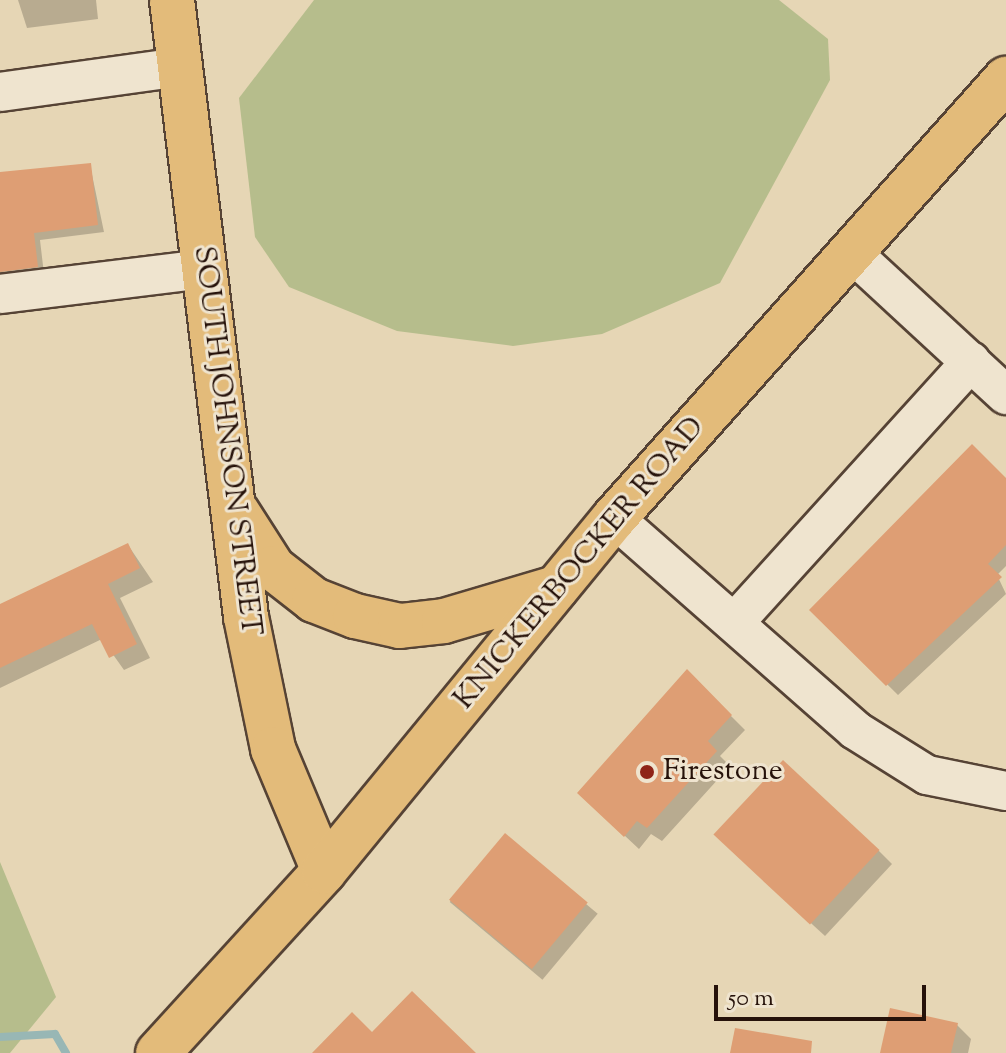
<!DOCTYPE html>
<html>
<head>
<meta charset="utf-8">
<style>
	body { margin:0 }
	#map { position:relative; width:1006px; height:1053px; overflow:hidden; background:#e6d6b5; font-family:"Sorts Mill Goudy",serif }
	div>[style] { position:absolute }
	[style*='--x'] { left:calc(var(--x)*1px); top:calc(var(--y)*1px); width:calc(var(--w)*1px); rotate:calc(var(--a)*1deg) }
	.green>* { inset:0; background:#b6bd8c }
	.shadow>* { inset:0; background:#0003; transform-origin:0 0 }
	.stream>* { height:8px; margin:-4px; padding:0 4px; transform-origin:4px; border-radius:4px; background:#98b7b5 }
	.building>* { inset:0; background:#de9e74; transform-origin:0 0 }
	.roads { filter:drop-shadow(2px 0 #564335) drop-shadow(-2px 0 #564335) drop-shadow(0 2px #564335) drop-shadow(0 -2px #564335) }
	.minor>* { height:38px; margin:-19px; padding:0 19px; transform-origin:19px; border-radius:19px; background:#efe4cf }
	.major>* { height:44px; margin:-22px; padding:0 22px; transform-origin:22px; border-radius:22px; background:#e3bb7a }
	.dots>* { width:22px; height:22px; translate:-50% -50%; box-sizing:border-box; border:4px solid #efe4cf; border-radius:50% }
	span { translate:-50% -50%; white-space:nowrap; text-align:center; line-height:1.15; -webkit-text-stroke:6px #efe4cf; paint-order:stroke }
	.street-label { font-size:30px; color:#26120a }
	.poi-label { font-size:30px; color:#26120a }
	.left { translate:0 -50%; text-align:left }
	.scale { position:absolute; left:714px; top:985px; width:212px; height:36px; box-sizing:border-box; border:4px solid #26120a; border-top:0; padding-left:10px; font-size:24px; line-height:28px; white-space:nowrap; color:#26120a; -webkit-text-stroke:6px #efe4cf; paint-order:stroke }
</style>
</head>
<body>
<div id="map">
	<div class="green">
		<div style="clip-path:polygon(314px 0,779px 0,828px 39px,830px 80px,720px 283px,602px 334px,513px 346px,397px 331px,289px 287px,255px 237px,239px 98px)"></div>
		<div style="clip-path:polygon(0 862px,56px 997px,10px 1053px,0 1053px)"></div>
	</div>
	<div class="shadow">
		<div style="clip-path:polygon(18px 0,96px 0,98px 19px,27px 28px)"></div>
		<div style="clip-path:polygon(90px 165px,104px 232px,40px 240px,44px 274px,0 281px,0 175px)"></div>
		<div style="clip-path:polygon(1006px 481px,1006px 566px,997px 575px,1006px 594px,898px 695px,812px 610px)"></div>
		<div style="clip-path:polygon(128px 545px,153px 582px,120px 598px,150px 658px,124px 670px,102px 639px,0 688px,0 606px)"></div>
		<div style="clip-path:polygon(687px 672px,745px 730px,720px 756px,730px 766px,662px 841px,651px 834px,639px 849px,594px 807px)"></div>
		<div style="left:505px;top:836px;width:121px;height:86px;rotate:40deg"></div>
		<div style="clip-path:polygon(730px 849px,878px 850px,892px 864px,825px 936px)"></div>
		<div style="clip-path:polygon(957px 1025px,971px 1039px,968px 1053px,882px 1053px)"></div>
	</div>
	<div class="stream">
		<div style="--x:0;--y:1037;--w:55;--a:-3.1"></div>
		<div style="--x:55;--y:1034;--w:22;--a:60"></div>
	</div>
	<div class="building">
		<div style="clip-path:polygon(91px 163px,98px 225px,34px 233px,38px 267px,0 272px,0 172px)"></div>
		<div style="clip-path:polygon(972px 444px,1006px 478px,1006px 545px,988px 564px,1002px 577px,886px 686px,809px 610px)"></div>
		<div style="clip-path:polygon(128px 543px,140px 568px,108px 584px,137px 644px,109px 658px,92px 624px,0 668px,0 604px)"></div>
		<div style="clip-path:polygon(687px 669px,732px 715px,708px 741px,717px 751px,647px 828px,637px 821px,624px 837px,577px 793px)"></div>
		<div style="left:783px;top:760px;width:132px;height:102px;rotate:43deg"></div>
		<div style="left:505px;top:833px;width:108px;height:87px;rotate:40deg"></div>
		<div style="clip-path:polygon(412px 991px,476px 1053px,312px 1053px,352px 1012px,372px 1032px)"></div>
		<div style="clip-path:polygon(890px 1008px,958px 1023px,951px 1053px,880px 1053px)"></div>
		<div style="clip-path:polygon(735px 1028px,812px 1041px,811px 1053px,730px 1053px)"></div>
	</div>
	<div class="roads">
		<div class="minor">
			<div style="--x:0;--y:92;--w:182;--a:-7.9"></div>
			<div style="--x:851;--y:252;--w:211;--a:42.7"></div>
			<div style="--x:0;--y:294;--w:206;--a:-7"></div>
			<div style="--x:614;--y:518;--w:321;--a:41.3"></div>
			<div style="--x:855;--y:730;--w:85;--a:32"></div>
			<div style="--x:927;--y:775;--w:81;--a:11.4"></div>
			<div style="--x:734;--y:623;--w:353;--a:-47.8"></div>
		</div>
		<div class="major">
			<div style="--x:172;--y:0;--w:621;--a:83.16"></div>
			<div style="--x:246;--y:617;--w:135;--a:78.4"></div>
			<div style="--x:273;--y:749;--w:132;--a:67.3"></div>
			<div style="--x:237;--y:512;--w:67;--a:57.3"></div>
			<div style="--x:273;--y:568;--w:52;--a:38"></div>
			<div style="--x:314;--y:600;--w:44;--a:21.3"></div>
			<div style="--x:355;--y:616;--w:46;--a:12.5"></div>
			<div style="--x:400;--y:626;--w:44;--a:-6.5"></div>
			<div style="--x:444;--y:621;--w:117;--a:-16.4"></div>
			<div style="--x:158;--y:1053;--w:246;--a:-47.6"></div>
			<div style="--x:324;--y:871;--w:457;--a:-50.6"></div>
			<div style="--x:614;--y:518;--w:589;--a:-48.24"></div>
		</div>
	</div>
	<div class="dots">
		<div style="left:647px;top:772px;background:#8f2418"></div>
	</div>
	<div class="street-label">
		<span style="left:226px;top:441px;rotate:83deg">SOUTH JOHNSON STREET</span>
		<span style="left:580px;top:564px;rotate:-50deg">KNICKERBOCKER ROAD</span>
	</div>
	<div class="poi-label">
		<span class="left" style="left:663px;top:772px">Firestone</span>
	</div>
	<div class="scale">50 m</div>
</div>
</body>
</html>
